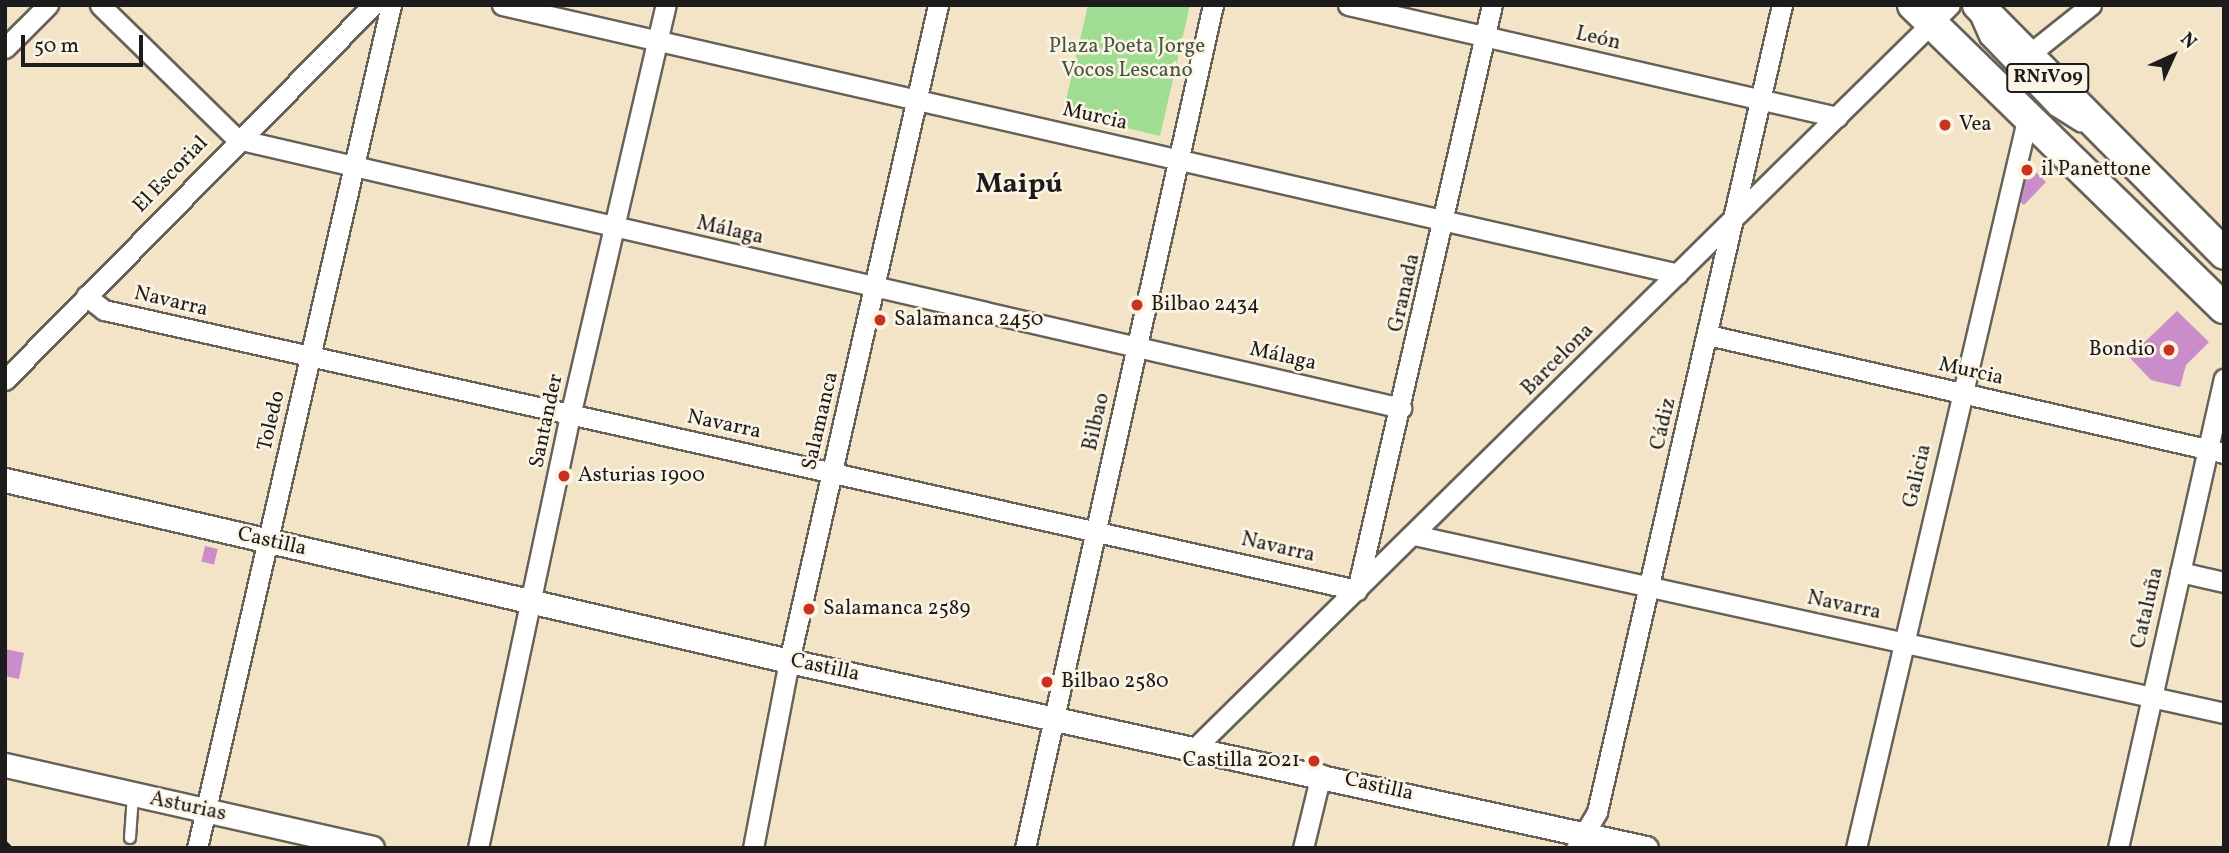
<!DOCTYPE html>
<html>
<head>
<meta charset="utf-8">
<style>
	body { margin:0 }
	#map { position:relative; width:2229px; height:853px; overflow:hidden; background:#f3e4c7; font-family:Vollkorn,serif }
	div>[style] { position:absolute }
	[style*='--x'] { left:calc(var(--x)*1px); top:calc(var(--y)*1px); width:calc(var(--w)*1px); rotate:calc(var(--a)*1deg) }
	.green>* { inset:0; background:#9fdd92 }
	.building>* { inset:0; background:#ca8dca; transform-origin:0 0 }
	.roads { filter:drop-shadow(2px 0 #676258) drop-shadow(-2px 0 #676258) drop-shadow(0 2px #676258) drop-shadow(0 -2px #676258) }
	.service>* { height:10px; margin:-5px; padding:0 5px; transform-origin:5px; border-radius:5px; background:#fff }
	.minor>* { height:19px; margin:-9.5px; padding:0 9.5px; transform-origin:9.5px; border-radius:9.5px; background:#fff }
	.tertiary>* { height:23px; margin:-11.5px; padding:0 11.5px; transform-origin:11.5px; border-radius:11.5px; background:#fff }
	.primary>* { height:30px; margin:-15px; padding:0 15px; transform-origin:15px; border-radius:15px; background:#fff }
	.rail>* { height:5px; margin:-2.5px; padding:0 2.5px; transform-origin:2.5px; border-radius:2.5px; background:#1c1c1c }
	.dots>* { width:19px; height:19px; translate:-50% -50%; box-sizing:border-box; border:4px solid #fcf5e5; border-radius:50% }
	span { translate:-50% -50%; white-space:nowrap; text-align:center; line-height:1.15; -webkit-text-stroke:5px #fcf5e5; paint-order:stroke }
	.shield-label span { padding:2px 5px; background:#fcf5e5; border:2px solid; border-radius:5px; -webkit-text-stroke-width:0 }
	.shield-label { font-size:19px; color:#1c1c1c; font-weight:700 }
	.street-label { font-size:21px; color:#1c1c1c }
	.park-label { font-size:21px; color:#43563f }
	.poi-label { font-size:21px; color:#1c1c1c }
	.left { translate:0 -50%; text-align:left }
	.right { translate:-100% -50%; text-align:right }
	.district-label { font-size:28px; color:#1c1c1c; font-weight:700 }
	.frame { position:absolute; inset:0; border:7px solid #1c1c1c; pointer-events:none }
	.north { position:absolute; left:2138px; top:21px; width:70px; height:70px; -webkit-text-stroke:5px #fcf5e5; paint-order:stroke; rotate:45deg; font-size:19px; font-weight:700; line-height:28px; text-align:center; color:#1c1c1c }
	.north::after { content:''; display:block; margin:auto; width:24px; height:32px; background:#1c1c1c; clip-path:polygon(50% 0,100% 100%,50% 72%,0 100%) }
	.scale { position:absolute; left:21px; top:35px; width:122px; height:32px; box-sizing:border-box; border:4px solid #1c1c1c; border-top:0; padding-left:9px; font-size:21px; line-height:24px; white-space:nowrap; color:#1c1c1c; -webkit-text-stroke:5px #fcf5e5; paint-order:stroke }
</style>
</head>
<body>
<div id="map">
	<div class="green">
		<div style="clip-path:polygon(1088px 5px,1190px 5px,1160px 136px,1063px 113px)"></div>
	</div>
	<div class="building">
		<div style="clip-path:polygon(2029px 165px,2046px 182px,2024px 205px,2020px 202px)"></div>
		<div style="clip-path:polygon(2177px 311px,2209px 342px,2186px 365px,2180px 387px,2151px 380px,2129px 357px)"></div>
		<div style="left:205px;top:546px;width:13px;height:16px;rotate:13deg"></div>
		<div style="clip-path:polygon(5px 649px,24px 653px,19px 679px,5px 676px)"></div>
	</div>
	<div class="roads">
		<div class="service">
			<div style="--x:1976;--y:17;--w:24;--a:66"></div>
			<div style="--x:1986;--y:39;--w:98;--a:46.2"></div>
			<div style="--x:2054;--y:110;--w:31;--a:32"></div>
			<div style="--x:130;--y:838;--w:43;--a:-86"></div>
		</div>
		<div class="minor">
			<div style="--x:100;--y:5;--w:192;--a:44.4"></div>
			<div style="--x:237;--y:139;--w:1195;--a:13.01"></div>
			<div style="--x:502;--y:5;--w:1206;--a:12.88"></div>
			<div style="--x:1348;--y:5;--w:502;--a:12.9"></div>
			<div style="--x:5;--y:48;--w:61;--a:-45"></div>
			<div style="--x:2027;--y:56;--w:82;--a:-38.6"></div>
			<div style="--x:86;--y:296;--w:23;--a:38"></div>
			<div style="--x:104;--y:310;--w:1284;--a:12.6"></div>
			<div style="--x:1357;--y:590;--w:600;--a:-77.01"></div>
			<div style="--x:1708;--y:335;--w:529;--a:12.88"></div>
			<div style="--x:5;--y:380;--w:525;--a:-45.54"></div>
			<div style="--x:1414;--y:535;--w:829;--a:12.39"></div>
			<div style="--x:2180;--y:572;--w:45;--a:12.8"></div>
			<div style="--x:1197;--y:746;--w:1056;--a:-44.54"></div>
			<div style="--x:197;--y:848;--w:865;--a:-77.04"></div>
			<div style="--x:478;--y:848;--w:442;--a:-78"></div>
			<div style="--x:570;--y:416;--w:422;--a:-76.9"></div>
			<div style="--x:753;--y:848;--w:190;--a:-79.1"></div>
			<div style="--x:789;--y:661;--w:673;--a:-77.2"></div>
			<div style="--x:1025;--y:848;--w:864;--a:-77.43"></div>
			<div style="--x:1303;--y:848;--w:76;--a:-76.3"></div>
			<div style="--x:1576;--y:848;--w:42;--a:-59.7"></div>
			<div style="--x:1597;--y:812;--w:828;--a:-77.09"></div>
			<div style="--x:1856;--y:848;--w:752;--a:-76.78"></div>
			<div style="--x:2118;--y:848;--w:481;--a:-77.3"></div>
		</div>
		<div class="tertiary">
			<div style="--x:5;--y:480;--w:805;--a:13"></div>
			<div style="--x:789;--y:661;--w:877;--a:12.31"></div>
			<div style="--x:5;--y:765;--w:376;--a:12.7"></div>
		</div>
		<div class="primary">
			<div style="--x:1913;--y:5;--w:434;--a:44.3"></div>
			<div style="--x:1978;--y:5;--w:350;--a:45.3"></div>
		</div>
	</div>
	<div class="rail">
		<div style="--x:5;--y:843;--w:7;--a:45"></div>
	</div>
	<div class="dots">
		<div style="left:1945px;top:125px;background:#c8321e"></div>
		<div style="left:2027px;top:170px;background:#c8321e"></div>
		<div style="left:1137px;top:305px;background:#c8321e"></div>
		<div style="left:880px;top:320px;background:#c8321e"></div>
		<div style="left:2169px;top:350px;background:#c8321e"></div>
		<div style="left:564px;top:476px;background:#c8321e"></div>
		<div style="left:809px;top:609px;background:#c8321e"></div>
		<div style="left:1047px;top:682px;background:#c8321e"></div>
		<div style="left:1314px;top:761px;background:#c8321e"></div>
	</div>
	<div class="shield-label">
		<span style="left:2048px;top:78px">RN1V09</span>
	</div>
	<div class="street-label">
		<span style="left:1598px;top:39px;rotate:13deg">León</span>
		<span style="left:1095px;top:117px;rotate:13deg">Murcia</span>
		<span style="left:171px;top:175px;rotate:-46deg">El Escorial</span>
		<span style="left:730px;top:231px;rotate:13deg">Málaga</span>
		<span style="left:1405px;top:293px;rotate:-77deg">Granada</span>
		<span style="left:171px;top:302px;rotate:13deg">Navarra</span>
		<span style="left:1283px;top:357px;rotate:13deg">Málaga</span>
		<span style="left:1558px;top:360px;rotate:-45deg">Barcelona</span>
		<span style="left:1971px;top:372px;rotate:13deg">Murcia</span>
		<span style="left:272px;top:421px;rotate:-77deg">Toledo</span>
		<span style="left:547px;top:421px;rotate:-78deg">Santander</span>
		<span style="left:821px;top:421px;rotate:-77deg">Salamanca</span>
		<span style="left:1097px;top:422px;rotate:-77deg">Bilbao</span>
		<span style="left:1664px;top:424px;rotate:-77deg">Cádiz</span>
		<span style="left:724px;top:425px;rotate:12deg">Navarra</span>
		<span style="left:1918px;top:476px;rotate:-77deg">Galicia</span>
		<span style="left:272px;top:542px;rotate:13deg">Castilla</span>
		<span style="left:1278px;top:548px;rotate:13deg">Navarra</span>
		<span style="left:1844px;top:606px;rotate:12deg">Navarra</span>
		<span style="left:2148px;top:608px;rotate:-77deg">Cataluña</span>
		<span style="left:825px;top:668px;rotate:12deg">Castilla</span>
		<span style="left:1379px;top:787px;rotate:13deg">Castilla</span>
		<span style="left:188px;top:807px;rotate:12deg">Asturias</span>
	</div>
	<div class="park-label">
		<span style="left:1127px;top:59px">Plaza Poeta Jorge<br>Vocos Lescano</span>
	</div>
	<div class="poi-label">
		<span class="left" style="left:1959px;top:125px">Vea</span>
		<span class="left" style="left:2041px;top:170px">il Panettone</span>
		<span class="left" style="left:1151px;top:305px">Bilbao 2434</span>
		<span class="left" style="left:894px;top:320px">Salamanca 2450</span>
		<span class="right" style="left:2155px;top:350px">Bondio</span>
		<span class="left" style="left:578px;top:476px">Asturias 1900</span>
		<span class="left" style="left:823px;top:609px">Salamanca 2589</span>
		<span class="left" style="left:1061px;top:682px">Bilbao 2580</span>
		<span class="right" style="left:1300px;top:761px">Castilla 2021</span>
	</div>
	<div class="district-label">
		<span style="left:1019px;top:185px">Maipú</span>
	</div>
	<div class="frame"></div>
	<div class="north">N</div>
	<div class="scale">50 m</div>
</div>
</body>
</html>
